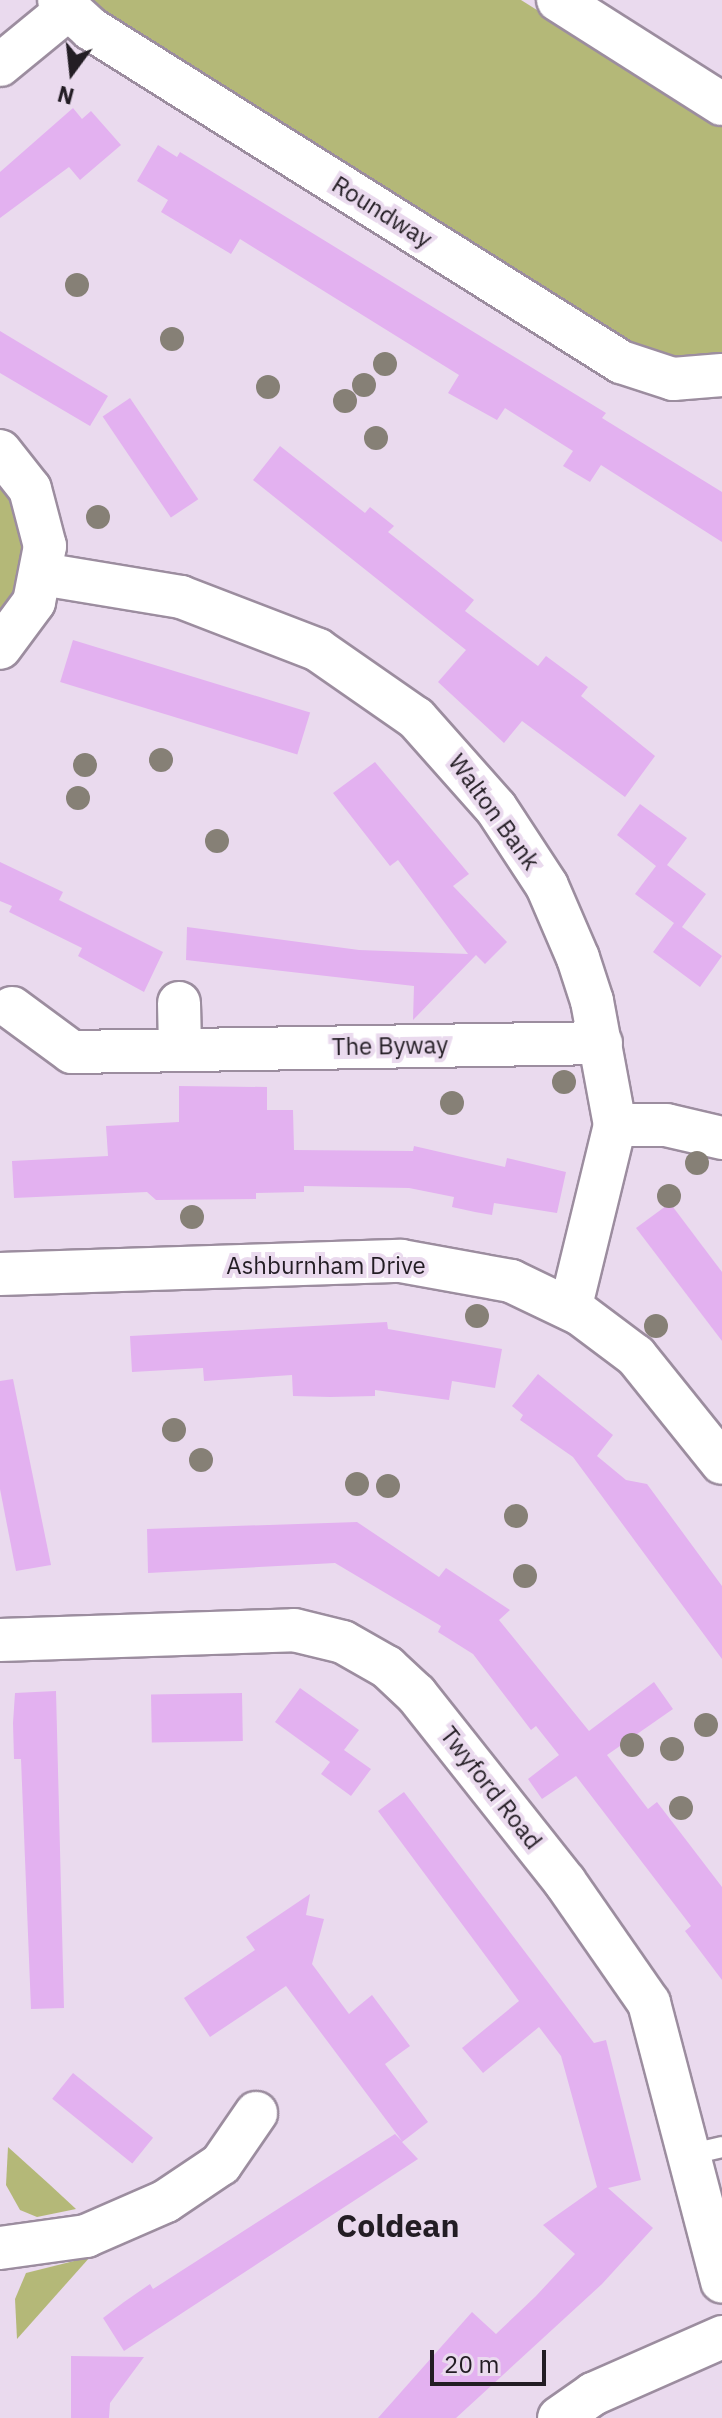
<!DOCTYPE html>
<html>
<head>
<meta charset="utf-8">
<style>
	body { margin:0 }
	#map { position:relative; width:722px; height:2418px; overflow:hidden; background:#eadaee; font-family:"IBM Plex Sans",sans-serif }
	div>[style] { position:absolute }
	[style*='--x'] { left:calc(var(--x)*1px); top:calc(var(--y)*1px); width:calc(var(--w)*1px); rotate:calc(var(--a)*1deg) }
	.green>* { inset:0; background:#b4b878 }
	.building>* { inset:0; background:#e3b1f0; transform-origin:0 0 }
	.roads { filter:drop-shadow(2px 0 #9c8d9f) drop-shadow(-2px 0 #9c8d9f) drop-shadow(0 2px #9c8d9f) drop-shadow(0 -2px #9c8d9f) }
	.service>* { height:20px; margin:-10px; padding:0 10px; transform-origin:10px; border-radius:10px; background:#fff }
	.minor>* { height:42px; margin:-21px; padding:0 21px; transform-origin:21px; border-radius:21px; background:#fff }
	.trees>* { width:24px; height:24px; margin:-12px; border-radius:50%; background:#868076 }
	span { translate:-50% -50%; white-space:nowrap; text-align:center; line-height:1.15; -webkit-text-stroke:8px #eadaee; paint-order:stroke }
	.street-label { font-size:24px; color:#231d24 }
	.district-label { font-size:32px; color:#231d24; font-weight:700 }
	.north { position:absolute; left:32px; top:32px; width:80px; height:80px; -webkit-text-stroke:6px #eadaee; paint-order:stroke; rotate:195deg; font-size:22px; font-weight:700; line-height:32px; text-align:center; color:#231d24 }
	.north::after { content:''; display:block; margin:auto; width:28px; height:36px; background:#231d24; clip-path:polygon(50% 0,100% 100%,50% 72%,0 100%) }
	.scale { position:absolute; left:430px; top:2350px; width:116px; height:36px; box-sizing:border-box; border:4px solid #231d24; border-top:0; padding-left:10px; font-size:24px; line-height:28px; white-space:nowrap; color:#231d24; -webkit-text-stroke:6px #eadaee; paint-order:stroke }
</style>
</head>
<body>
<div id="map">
	<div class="green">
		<div style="clip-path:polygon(76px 0,521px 0,722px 126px,722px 359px,654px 361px)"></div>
		<div style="clip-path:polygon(0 474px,20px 506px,26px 571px,0 625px)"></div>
		<div style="clip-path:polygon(8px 2147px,49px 2184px,76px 2209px,37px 2217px,20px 2210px,6px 2185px)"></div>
		<div style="clip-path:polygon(90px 2257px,17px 2339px,15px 2299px,26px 2273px)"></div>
	</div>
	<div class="building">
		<div style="clip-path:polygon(73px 108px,82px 119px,91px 111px,121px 145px,80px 180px,69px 167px,0 218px,0 172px)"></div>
		<div style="clip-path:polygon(158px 145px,177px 157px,180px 152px,606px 413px,602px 418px,722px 492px,722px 542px,601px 465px,590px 482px,563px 466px,573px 451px,505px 408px,497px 420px,448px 393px,459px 375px,240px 239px,231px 254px,161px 212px,168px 200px,137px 181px)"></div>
		<div style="clip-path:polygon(0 331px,108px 396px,90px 426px,0 373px)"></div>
		<div style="left:130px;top:398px;width:122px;height:33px;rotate:56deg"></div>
		<div style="clip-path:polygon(280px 446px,365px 513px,370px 507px,394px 526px,388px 532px,474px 600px,465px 611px,538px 666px,546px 656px,588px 687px,581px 696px,655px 756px,625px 797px,522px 721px,504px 743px,438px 682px,466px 650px,253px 480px)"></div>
		<div style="left:73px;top:640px;width:248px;height:44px;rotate:17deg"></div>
		<div style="clip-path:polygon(375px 762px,469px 874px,453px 886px,507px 942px,485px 964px,476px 955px,413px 1020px,414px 986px,186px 960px,187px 927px,359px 950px,468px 954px,398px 860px,390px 866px,333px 793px)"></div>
		<div style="clip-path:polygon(640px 804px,687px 838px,667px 865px,706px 894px,682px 927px,722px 956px,700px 987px,653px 952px,674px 923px,635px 894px,656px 866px,617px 835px)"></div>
		<div style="clip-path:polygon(0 862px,63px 892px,59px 900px,163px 952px,144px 992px,78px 956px,82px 948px,9px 912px,12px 906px,0 901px)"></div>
		<div style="clip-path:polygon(179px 1086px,267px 1087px,267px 1110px,293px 1110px,294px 1150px,413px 1151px,414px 1146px,505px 1167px,507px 1158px,566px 1172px,557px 1213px,494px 1203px,492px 1215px,475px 1212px,452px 1207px,454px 1197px,409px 1188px,304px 1186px,304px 1192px,256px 1193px,256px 1199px,156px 1200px,147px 1192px,14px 1198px,12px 1161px,108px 1156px,106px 1126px,179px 1122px)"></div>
		<div style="clip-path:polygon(670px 1203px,722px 1272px,722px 1341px,636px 1228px)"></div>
		<div style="clip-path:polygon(387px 1322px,388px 1329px,502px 1349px,495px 1388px,452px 1381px,449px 1400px,375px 1390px,375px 1396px,330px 1397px,293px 1396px,292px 1375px,204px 1381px,203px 1368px,132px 1372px,130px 1336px)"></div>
		<div style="clip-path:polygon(538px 1374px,613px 1435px,597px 1456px,626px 1480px,647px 1484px,722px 1586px,722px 1659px,573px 1457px,520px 1420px,523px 1415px,512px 1406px)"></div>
		<div style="clip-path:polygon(13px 1379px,51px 1565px,16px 1571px,0 1489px,0 1381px)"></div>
		<div style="clip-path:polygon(357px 1522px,439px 1577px,446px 1568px,510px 1610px,499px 1620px,589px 1731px,654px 1682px,673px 1709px,607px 1755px,648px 1809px,657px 1802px,722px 1887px,722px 1980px,685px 1931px,691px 1926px,576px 1776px,542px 1799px,528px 1779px,559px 1755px,536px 1726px,531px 1730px,473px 1654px,438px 1632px,441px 1626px,335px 1563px,148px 1573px,147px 1529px)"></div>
		<div style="clip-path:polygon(300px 1688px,359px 1730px,344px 1750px,371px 1769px,351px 1796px,321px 1774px,330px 1762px,275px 1722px)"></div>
		<div style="clip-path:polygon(56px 1691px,64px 2008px,31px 2009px,21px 1759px,14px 1759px,13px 1723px,15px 1693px)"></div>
		<div style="left:242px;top:1693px;width:48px;height:91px;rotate:89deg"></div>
		<div style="clip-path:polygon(404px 1792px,594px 2043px,606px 2040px,641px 2180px,608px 2188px,653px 2228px,602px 2284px,456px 2418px,378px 2418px,472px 2312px,496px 2334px,536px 2296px,575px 2254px,543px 2225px,597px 2187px,561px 2056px,539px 2027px,483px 2073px,462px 2048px,519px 2001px,378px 1811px)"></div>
		<div style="clip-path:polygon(310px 1894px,306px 1915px,324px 1919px,312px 1964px,349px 2014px,372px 1995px,410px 2046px,385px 2064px,428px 2122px,402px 2142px,418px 2159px,124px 2351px,103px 2318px,124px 2302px,150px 2284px,153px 2289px,395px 2134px,402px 2141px,286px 1986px,210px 2037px,184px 1998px,255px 1950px,246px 1937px)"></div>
		<div style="left:73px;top:2073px;width:103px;height:33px;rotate:39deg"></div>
		<div style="clip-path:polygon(71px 2356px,144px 2357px,110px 2403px,109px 2418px,71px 2418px)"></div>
	</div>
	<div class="roads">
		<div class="service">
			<div style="--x:692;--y:2154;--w:31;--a:-13"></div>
		</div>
		<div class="minor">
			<div style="--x:59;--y:0;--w:43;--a:42.2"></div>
			<div style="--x:91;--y:29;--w:626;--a:32.14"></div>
			<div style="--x:621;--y:362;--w:55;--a:18.1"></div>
			<div style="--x:673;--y:379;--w:49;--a:-4.7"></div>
			<div style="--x:558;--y:0;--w:194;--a:32.4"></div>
			<div style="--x:0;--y:65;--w:87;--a:-39.4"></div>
			<div style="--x:0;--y:451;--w:48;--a:51.7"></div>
			<div style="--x:30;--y:489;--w:59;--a:75.3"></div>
			<div style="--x:45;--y:546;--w:57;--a:101.1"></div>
			<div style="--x:34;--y:602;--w:57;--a:126.5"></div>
			<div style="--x:42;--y:574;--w:141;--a:9.4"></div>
			<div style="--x:181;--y:597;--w:147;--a:21.1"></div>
			<div style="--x:318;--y:650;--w:119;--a:34.8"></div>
			<div style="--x:416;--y:718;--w:120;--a:48.4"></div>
			<div style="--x:496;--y:808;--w:93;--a:56.8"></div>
			<div style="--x:547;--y:886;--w:78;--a:66.7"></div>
			<div style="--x:578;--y:958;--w:45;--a:72"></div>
			<div style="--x:592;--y:1001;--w:126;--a:79.5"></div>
			<div style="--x:615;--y:1125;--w:189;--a:103.7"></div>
			<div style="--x:179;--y:1003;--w:45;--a:88.7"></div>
			<div style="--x:12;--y:1008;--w:74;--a:36.3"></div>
			<div style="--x:72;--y:1052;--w:529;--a:-0.97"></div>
			<div style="--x:615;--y:1125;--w:51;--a:0"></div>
			<div style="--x:666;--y:1125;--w:57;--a:13.1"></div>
			<div style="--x:0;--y:1274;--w:401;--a:-1.9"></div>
			<div style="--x:401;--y:1261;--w:112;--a:10.3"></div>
			<div style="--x:511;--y:1281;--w:76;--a:25.6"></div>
			<div style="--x:580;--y:1314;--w:70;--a:36.9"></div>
			<div style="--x:636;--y:1356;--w:137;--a:51.2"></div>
			<div style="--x:0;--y:1640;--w:294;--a:-1.9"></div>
			<div style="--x:294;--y:1630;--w:50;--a:13.8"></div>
			<div style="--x:343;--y:1642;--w:51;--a:29.6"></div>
			<div style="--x:387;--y:1667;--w:40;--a:43"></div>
			<div style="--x:416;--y:1694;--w:240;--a:51.6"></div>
			<div style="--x:565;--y:1882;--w:147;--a:55.2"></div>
			<div style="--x:649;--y:2003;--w:288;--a:75.3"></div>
			<div style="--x:0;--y:2248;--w:87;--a:-7.9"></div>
			<div style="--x:86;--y:2236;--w:87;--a:-23.6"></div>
			<div style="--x:166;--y:2201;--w:66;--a:-33.9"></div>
			<div style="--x:221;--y:2164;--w:62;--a:-55.5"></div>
			<div style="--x:559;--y:2418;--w:42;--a:-35.2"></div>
			<div style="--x:593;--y:2394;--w:141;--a:-23.8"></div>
		</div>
	</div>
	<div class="trees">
		<div style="left:77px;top:285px"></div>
		<div style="left:172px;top:339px"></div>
		<div style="left:385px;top:364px"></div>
		<div style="left:364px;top:385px"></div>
		<div style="left:268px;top:387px"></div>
		<div style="left:345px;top:401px"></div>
		<div style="left:376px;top:438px"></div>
		<div style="left:98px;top:517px"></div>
		<div style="left:161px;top:760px"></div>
		<div style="left:85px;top:765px"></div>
		<div style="left:78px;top:798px"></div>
		<div style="left:217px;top:841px"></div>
		<div style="left:564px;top:1082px"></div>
		<div style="left:452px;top:1103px"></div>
		<div style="left:697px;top:1163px"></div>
		<div style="left:669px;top:1196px"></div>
		<div style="left:192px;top:1217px"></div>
		<div style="left:477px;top:1316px"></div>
		<div style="left:656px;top:1326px"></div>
		<div style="left:174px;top:1430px"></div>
		<div style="left:201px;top:1460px"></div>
		<div style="left:357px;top:1484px"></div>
		<div style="left:388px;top:1486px"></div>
		<div style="left:516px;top:1516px"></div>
		<div style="left:525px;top:1576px"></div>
		<div style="left:706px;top:1725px"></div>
		<div style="left:632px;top:1745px"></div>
		<div style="left:672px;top:1749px"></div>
		<div style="left:681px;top:1808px"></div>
	</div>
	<div class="street-label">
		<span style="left:382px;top:212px;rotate:32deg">Roundway</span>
		<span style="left:494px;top:812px;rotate:54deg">Walton Bank</span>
		<span style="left:390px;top:1046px;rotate:-1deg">The Byway</span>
		<span style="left:326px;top:1266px">Ashburnham Drive</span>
		<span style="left:491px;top:1788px;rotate:52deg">Twyford Road</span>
	</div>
	<div class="district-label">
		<span style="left:398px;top:2225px">Coldean</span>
	</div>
	<div class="north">N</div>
	<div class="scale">20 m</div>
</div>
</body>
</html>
